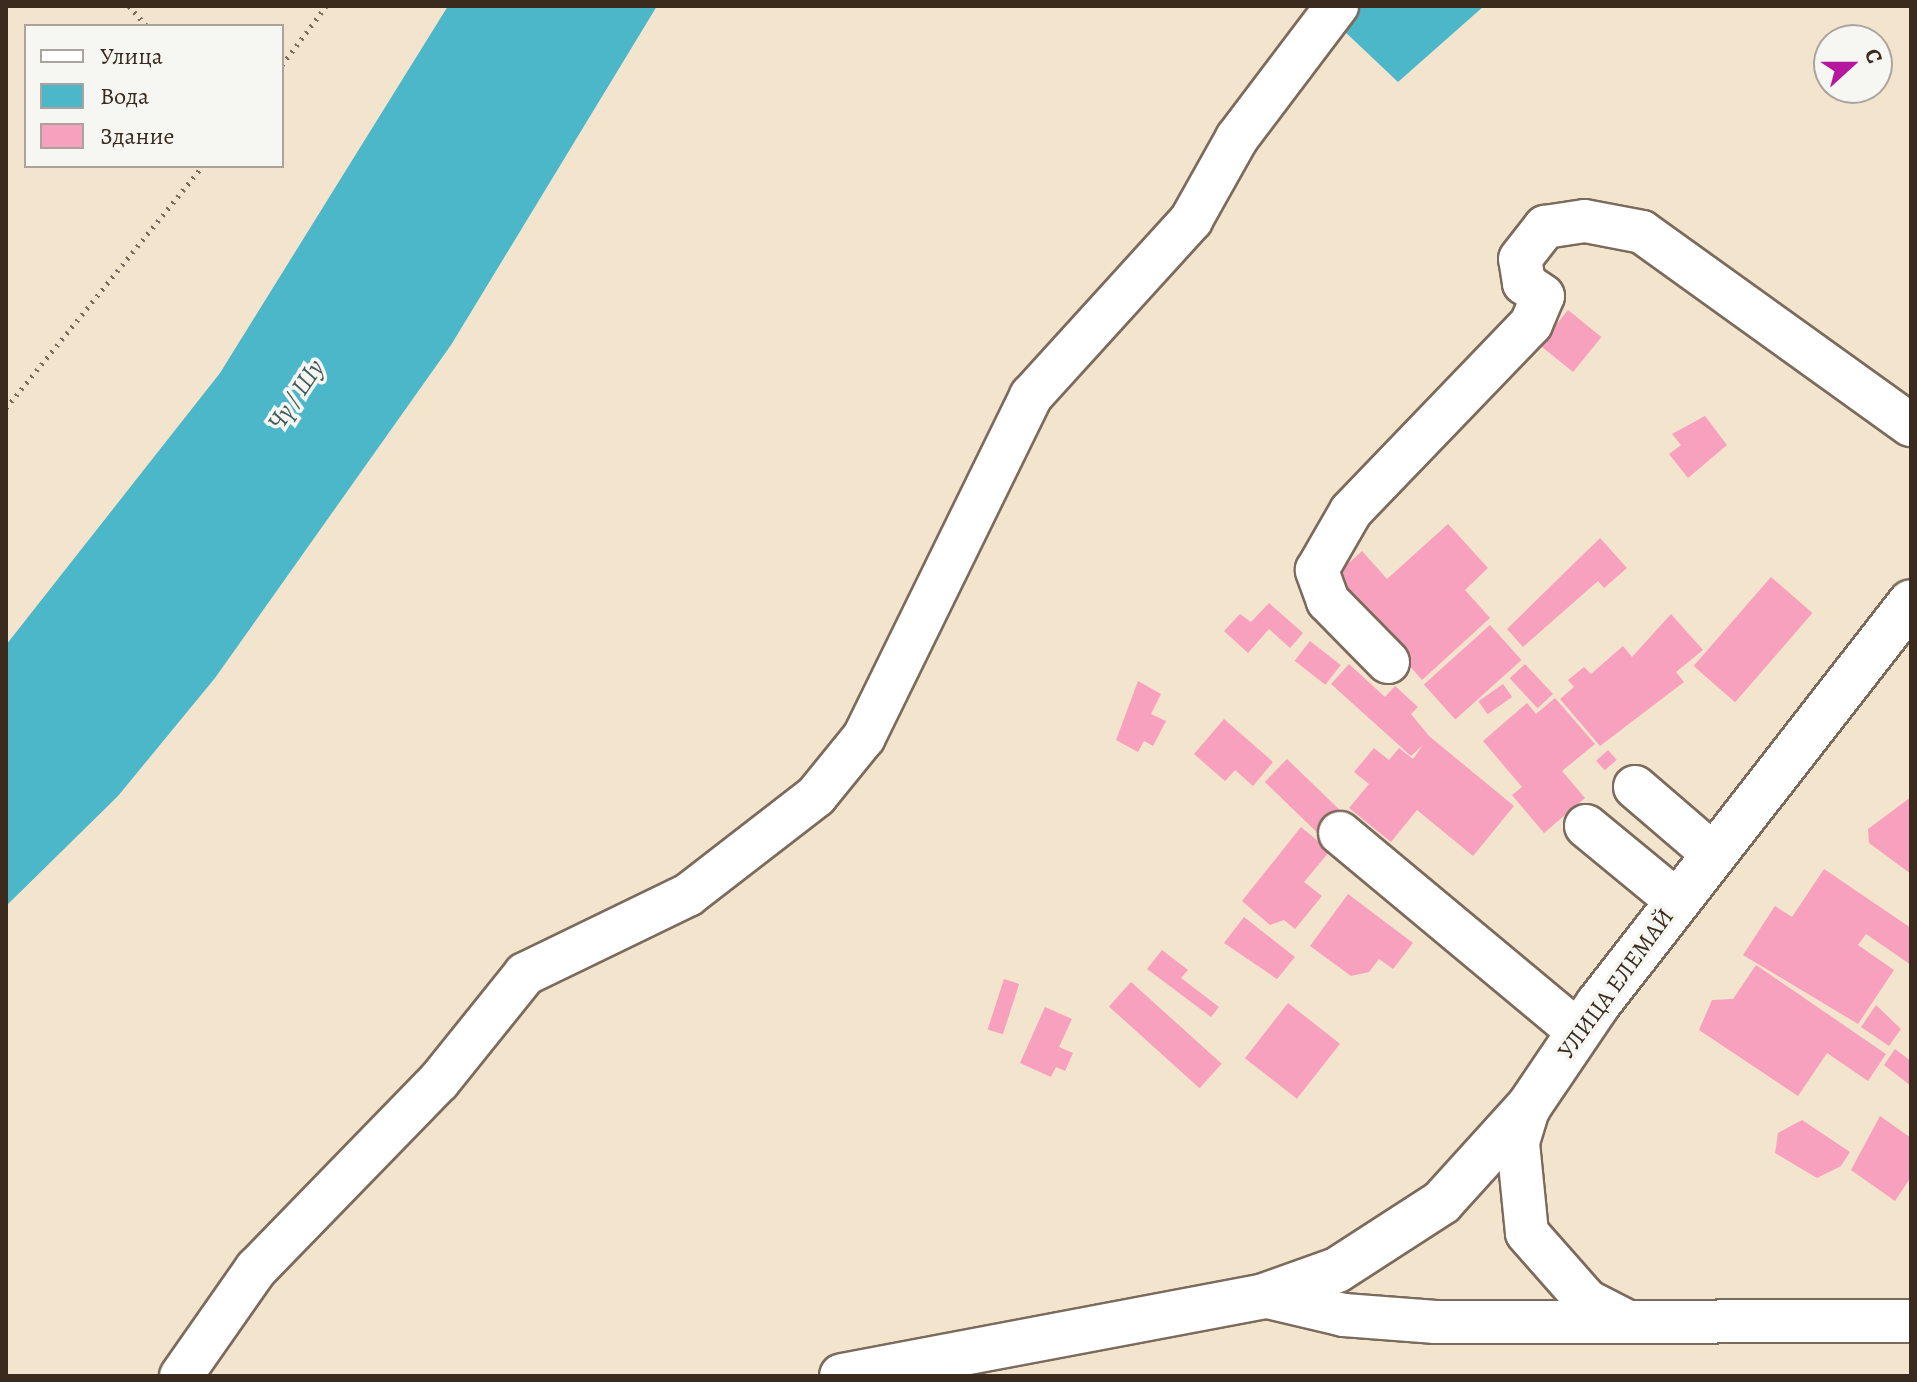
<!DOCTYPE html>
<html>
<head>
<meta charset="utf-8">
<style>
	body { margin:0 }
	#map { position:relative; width:1917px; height:1382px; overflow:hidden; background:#f3e4ce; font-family:Alegreya,serif }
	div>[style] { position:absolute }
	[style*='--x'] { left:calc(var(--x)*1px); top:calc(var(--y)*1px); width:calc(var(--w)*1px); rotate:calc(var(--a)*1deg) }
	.water>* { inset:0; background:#4cb7c9 }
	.building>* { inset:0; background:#f8a1be; transform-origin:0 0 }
	.path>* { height:5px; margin-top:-2.5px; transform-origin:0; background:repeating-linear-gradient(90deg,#7b6b5c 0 2px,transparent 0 8px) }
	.roads { filter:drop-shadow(2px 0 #7b6b5c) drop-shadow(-2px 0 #7b6b5c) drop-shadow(0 2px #7b6b5c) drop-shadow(0 -2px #7b6b5c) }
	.minor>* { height:42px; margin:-21px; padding:0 21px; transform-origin:21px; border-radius:21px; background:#fff }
	.tertiary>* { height:44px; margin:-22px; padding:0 22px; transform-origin:22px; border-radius:22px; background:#fff }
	span { translate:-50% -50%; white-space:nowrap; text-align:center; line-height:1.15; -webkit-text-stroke:7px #f6f6f2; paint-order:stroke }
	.street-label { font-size:24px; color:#3b2a1e }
	.water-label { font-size:26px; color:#415b5a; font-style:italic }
	.frame { position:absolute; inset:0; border:8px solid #3b2a1e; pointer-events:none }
	.legend { position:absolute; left:24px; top:24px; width:260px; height:144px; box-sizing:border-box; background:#f6f6f2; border:2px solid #aba49d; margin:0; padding:10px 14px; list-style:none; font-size:24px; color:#3b2a1e }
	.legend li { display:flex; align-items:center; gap:16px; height:40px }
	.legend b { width:40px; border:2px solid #aba49d }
	.north { position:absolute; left:1813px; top:24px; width:80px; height:80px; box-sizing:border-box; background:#f6f6f2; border:2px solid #aba49d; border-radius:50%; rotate:69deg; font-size:22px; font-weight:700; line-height:32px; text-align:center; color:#3b2a1e }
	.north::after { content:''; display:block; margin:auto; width:28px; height:36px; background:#b5179e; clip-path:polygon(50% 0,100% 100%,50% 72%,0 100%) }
</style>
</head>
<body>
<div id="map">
	<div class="water">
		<div style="clip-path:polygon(448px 6px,657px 6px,451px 345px,215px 678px,118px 796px,6px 906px,6px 645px,220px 373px)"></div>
		<div style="clip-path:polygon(1352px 6px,1484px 6px,1398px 82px,1342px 29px)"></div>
	</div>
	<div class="building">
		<div style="left:1568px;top:310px;width:43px;height:45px;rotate:39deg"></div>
		<div style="clip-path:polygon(1705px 416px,1727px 445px,1688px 478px,1669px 454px,1681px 445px,1672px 434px)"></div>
		<div style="clip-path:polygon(1448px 524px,1488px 568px,1465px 590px,1490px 618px,1422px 680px,1332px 578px,1362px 551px,1387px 579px)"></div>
		<div style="clip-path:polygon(1600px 538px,1627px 568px,1604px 588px,1598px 581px,1523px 647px,1507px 629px)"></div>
		<div style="left:1771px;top:577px;width:55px;height:118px;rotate:41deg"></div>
		<div style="clip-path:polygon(1269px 603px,1303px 633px,1290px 648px,1269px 629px,1248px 653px,1224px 631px,1240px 614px,1251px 622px)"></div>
		<div style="clip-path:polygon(1671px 614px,1703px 650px,1676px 672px,1684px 682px,1600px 746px,1560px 699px,1574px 687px,1568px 680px,1584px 667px,1591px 674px,1623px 646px,1632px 657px)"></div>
		<div style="left:1490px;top:625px;width:47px;height:89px;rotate:48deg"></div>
		<div style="left:1310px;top:641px;width:39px;height:25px;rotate:38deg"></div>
		<div style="clip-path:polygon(1349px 664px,1385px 697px,1395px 686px,1418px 707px,1411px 714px,1429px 736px,1514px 806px,1473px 856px,1417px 810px,1391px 842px,1349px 808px,1369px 784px,1354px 772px,1374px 748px,1389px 760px,1399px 748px,1413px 759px,1423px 745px,1411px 756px,1331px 684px)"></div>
		<div style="left:1525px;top:664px;width:41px;height:21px;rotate:47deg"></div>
		<div style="clip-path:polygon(1138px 681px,1161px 694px,1151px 714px,1166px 721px,1153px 746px,1144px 741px,1138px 752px,1116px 740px)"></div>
		<div style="left:1503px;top:684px;width:16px;height:30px;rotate:55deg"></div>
		<div style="clip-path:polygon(1555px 698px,1595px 744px,1562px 771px,1585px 798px,1544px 833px,1512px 795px,1522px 787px,1483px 741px,1527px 703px,1536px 714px)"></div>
		<div style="clip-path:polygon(1224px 719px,1273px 762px,1253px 786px,1235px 770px,1225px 781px,1194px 754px)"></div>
		<div style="left:1608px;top:750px;width:13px;height:16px;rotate:48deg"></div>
		<div style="left:1287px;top:759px;width:76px;height:32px;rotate:44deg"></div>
		<div style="clip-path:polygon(1911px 797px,1911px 874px,1869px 843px,1868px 829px)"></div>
		<div style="clip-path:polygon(1301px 827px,1330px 851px,1304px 882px,1322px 896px,1295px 929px,1284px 920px,1270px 925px,1242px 901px)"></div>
		<div style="clip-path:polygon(1824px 869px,1911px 928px,1911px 965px,1866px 934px,1858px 945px,1894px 970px,1858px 1024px,1743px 955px,1775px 906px,1792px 917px)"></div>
		<div style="clip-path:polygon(1348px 894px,1413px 943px,1393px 969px,1379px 959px,1369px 972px,1351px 976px,1310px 946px)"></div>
		<div style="clip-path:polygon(1244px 917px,1295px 957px,1277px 979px,1224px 943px)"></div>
		<div style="clip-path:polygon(1162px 950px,1188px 970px,1181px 978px,1219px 1007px,1211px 1017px,1147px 969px)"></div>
		<div style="clip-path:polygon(1756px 965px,1886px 1054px,1868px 1081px,1827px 1053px,1798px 1096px,1699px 1030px,1712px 1000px,1733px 999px)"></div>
		<div style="left:1004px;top:979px;width:16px;height:53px;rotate:18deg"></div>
		<div style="left:1131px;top:982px;width:122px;height:33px;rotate:42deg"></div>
		<div style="left:1288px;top:1003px;width:66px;height:70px;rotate:38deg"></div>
		<div style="clip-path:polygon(1876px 1005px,1901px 1029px,1889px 1046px,1861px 1027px)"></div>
		<div style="clip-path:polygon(1045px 1007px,1072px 1019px,1059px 1047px,1073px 1053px,1065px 1071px,1056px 1067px,1051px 1077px,1020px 1063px)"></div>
		<div style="clip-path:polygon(1895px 1049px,1911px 1061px,1911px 1086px,1884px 1065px)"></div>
		<div style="clip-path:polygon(1880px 1116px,1911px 1138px,1911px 1177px,1895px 1201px,1851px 1170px)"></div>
		<div style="clip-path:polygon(1802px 1120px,1850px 1152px,1841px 1166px,1817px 1178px,1775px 1153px,1778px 1133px)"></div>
	</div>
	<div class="path">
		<div style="--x:129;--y:6;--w:27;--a:48"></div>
		<div style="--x:282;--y:65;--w:74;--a:-53.3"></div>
		<div style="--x:6;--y:408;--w:312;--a:-50.9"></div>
	</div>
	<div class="roads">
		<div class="minor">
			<div style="--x:1388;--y:662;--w:86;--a:-134.5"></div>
			<div style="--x:1328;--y:601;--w:33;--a:-110"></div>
			<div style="--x:1317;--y:570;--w:68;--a:-60"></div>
			<div style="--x:1351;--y:511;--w:260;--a:-46.1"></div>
			<div style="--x:1531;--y:324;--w:30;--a:-67"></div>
			<div style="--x:1543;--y:296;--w:23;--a:-146"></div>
			<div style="--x:1524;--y:283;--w:24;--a:-99"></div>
			<div style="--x:1520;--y:259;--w:41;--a:-52"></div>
			<div style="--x:1545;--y:227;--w:40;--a:-8.5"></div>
			<div style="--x:1585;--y:221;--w:58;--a:10.9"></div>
			<div style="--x:1642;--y:232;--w:331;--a:35.7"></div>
			<div style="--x:1635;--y:787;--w:103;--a:40.7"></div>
			<div style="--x:1586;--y:826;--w:118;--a:39.5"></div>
			<div style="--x:1340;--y:833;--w:311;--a:39.8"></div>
			<div style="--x:1529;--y:1106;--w:39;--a:107"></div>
			<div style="--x:1518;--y:1143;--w:90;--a:84.3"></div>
			<div style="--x:1527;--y:1233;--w:91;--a:48.6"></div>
			<div style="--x:1587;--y:1301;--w:46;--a:27.1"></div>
			<div style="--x:1264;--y:1296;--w:82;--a:13.4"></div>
			<div style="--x:1344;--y:1315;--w:92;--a:4.4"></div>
			<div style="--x:1436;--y:1322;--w:475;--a:-0.1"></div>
			<div style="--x:181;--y:1376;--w:131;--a:-55"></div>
			<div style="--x:256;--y:1269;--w:262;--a:-45.8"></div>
			<div style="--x:439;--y:1081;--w:137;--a:-51.2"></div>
			<div style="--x:525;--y:974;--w:181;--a:-25.9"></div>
			<div style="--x:688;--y:895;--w:162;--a:-37.7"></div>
			<div style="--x:816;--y:796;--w:76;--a:-50.9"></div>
			<div style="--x:864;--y:737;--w:380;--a:-63.9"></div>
			<div style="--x:1031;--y:396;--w:238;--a:-47.7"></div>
			<div style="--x:1191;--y:220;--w:94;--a:-60.7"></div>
			<div style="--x:1237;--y:138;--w:166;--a:-52.9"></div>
		</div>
		<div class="tertiary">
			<div style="--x:842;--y:1376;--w:430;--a:-10.7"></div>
			<div style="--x:1264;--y:1296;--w:77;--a:-19.6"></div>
			<div style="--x:1337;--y:1270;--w:125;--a:-32.9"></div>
			<div style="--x:1442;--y:1202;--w:130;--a:-47.8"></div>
			<div style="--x:1529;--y:1106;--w:123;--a:-55.9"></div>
			<div style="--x:1598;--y:1004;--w:509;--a:-52.1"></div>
		</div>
	</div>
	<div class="street-label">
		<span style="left:1616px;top:984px;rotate:-54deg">УЛИЦА ЕЛЕМАЙ</span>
	</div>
	<div class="water-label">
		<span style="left:296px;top:395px;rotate:-56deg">Чү / Шу</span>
	</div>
	<div class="frame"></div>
	<ul class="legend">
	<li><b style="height:10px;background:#fff"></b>Улица</li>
	<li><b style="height:22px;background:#4cb7c9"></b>Вода</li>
	<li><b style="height:22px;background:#f8a1be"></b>Здание</li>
	</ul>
	<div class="north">С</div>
</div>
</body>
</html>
